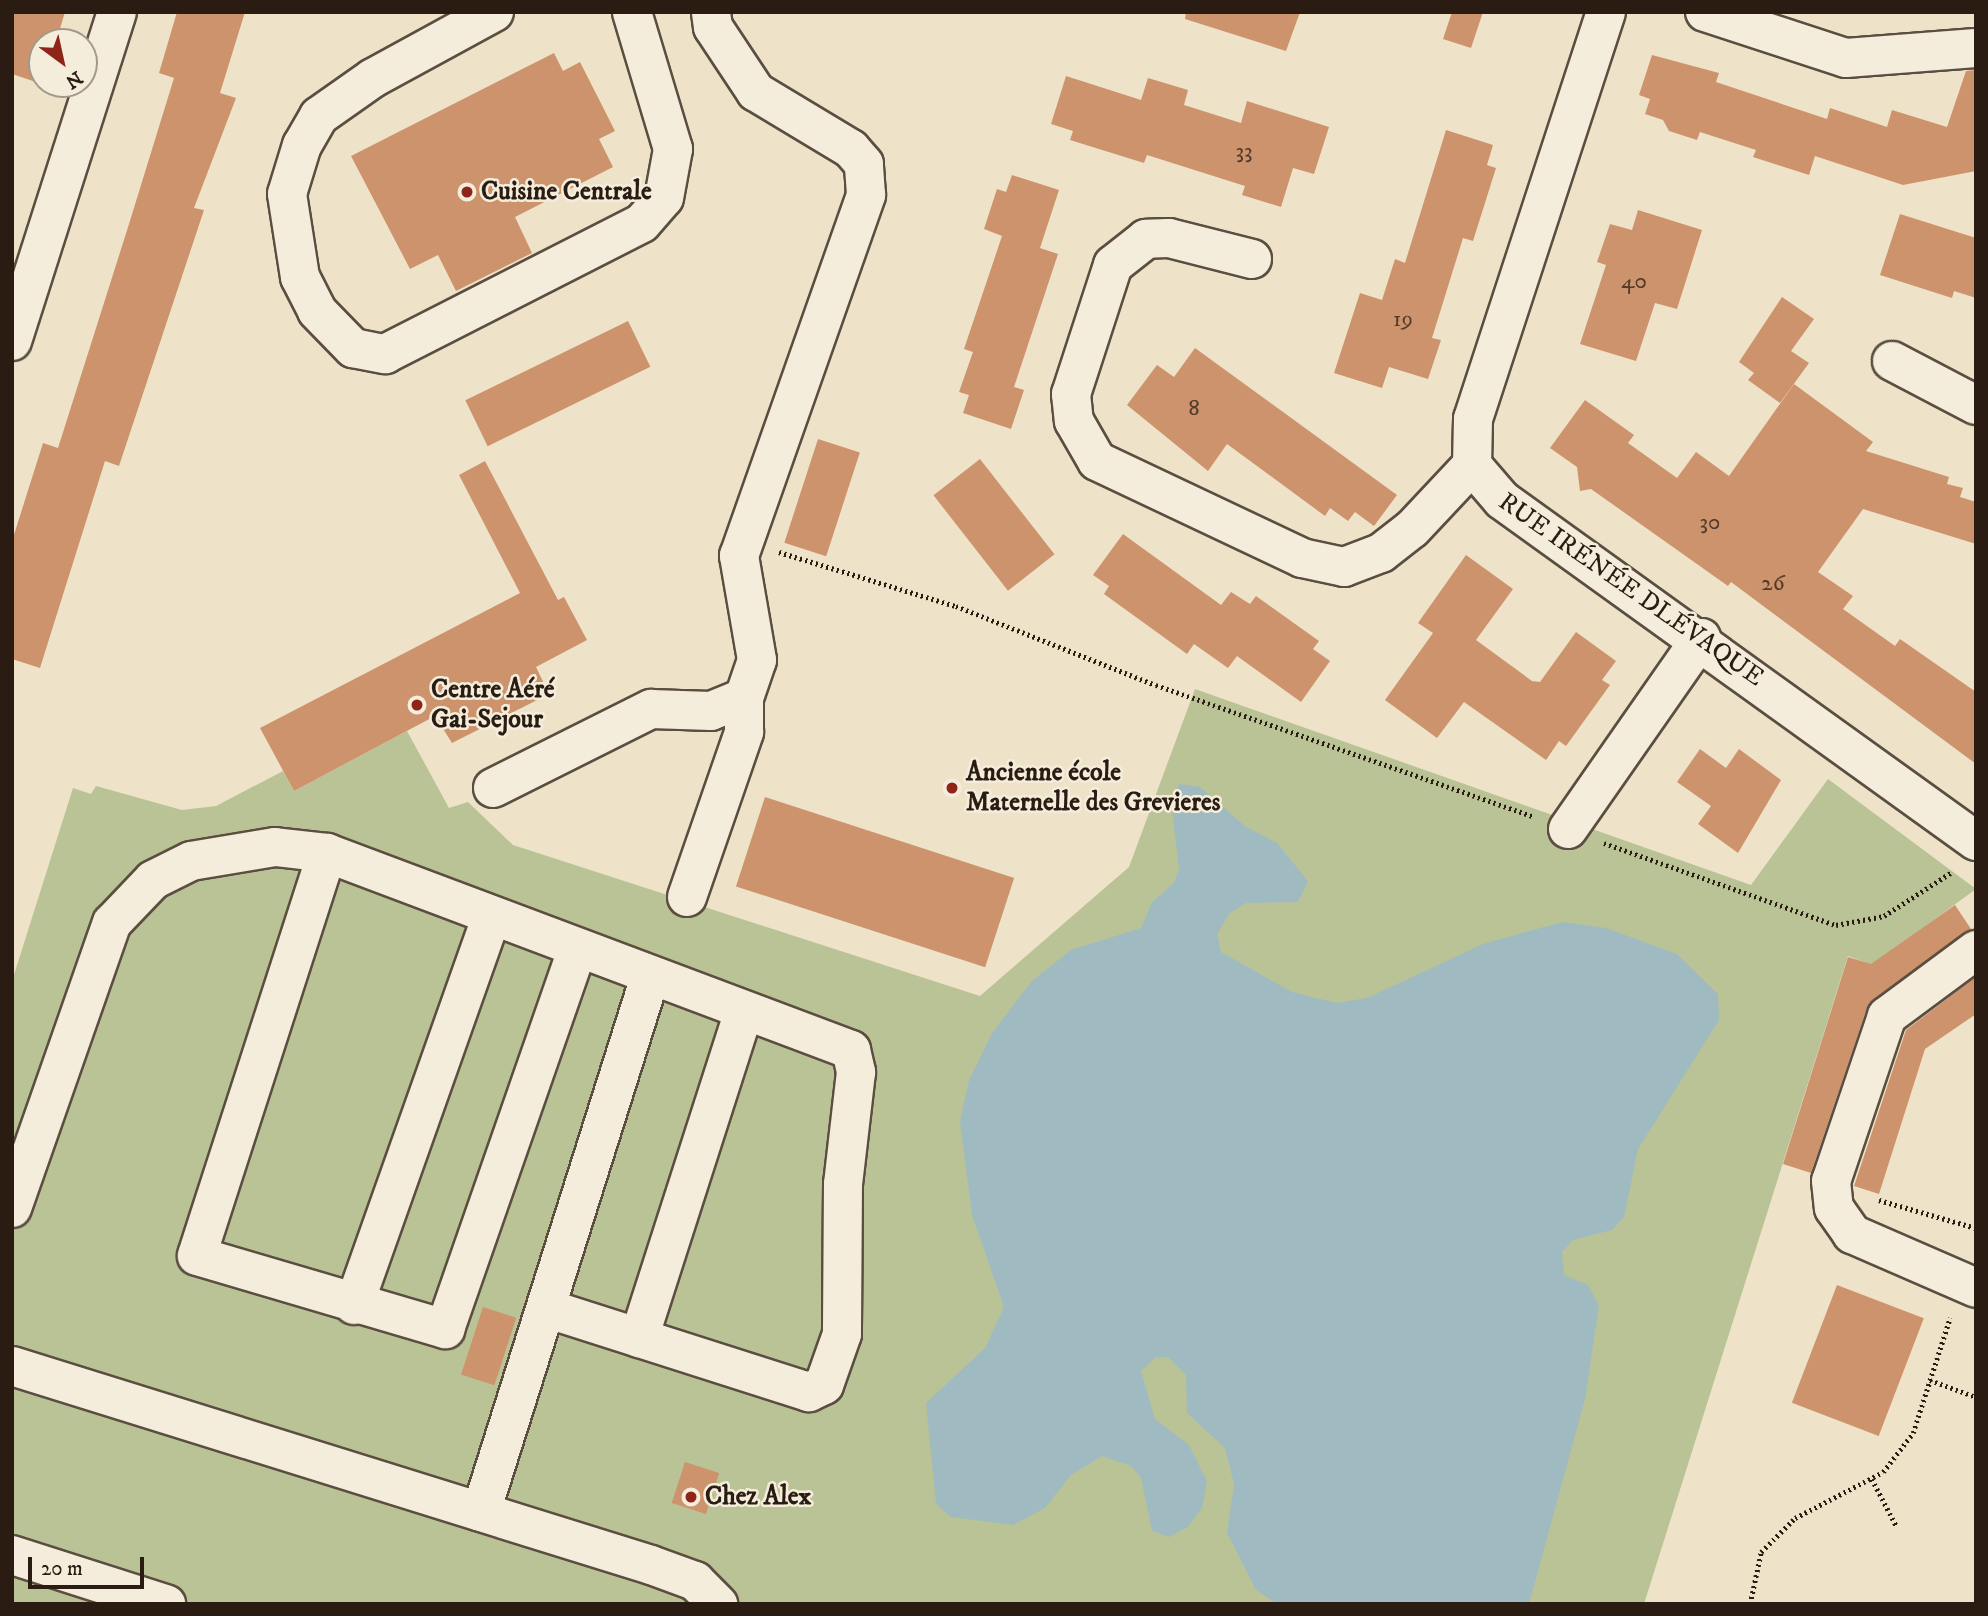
<!DOCTYPE html>
<html>
<head>
<meta charset="utf-8">
<style>
	body { margin:0 }
	#map { position:relative; width:1988px; height:1616px; overflow:hidden; background:#eee3c9; font-family:"IM FELL DW Pica",serif }
	div>[style] { position:absolute }
	[style*='--x'] { left:calc(var(--x)*1px); top:calc(var(--y)*1px); width:calc(var(--w)*1px); rotate:calc(var(--a)*1deg) }
	.green>* { inset:0; background:#bac395 }
	.water>* { inset:0; background:#9fbbc1 }
	.building>* { inset:0; background:#cd936d; transform-origin:0 0 }
	.path>* { height:4.5px; margin-top:-2.25px; transform-origin:0; background:repeating-linear-gradient(90deg,#2a1c12 0 2px,transparent 0 5.5px) }
	.roads { filter:drop-shadow(2px 0 #5b4e40) drop-shadow(-2px 0 #5b4e40) drop-shadow(0 2px #5b4e40) drop-shadow(0 -2px #5b4e40) }
	.minor>* { height:38px; margin:-19px; padding:0 19px; transform-origin:19px; border-radius:19px; background:#f4eddc }
	.dots>* { width:19px; height:19px; translate:-50% -50%; box-sizing:border-box; border:4px solid #f4eddc; border-radius:50% }
	span { translate:-50% -50%; white-space:nowrap; text-align:center; line-height:1.15; -webkit-text-stroke:5px #f4eddc; paint-order:stroke }
	.number-label { font-size:23px; color:#533a29 }
	.number-label span { -webkit-text-stroke-width:0 }
	.poi-label { font-size:26px; color:#2a1c12; font-weight:700 }
	.left { translate:0 -50%; text-align:left }
	.street-label { font-size:26px; color:#2a1c12 }
	.frame { position:absolute; inset:0; border:14px solid #2a1c12; pointer-events:none }
	.north { position:absolute; left:28px; top:28px; width:70px; height:70px; box-sizing:border-box; background:#f4eddc; border:2px solid #a3998b; border-radius:50%; rotate:147deg; font-size:19px; font-weight:700; line-height:28px; text-align:center; color:#2a1c12 }
	.north::after { content:''; display:block; margin:auto; width:24px; height:32px; background:#8f2418; clip-path:polygon(50% 0,100% 100%,50% 72%,0 100%) }
	.scale { position:absolute; left:28px; top:1557px; width:116px; height:32px; box-sizing:border-box; border:4px solid #2a1c12; border-top:0; padding-left:9px; font-size:21px; line-height:24px; white-space:nowrap; color:#2a1c12; -webkit-text-stroke:5px #f4eddc; paint-order:stroke }
</style>
</head>
<body>
<div id="map">
	<div class="green">
		<div style="clip-path:polygon(1195px 689px,1751px 885px,1828px 779px,1976px 889px,1872px 965px,1848px 956px,1644px 1604px,12px 1604px,12px 981px,73px 788px,91px 794px,96px 786px,182px 810px,216px 806px,283px 771px,294px 791px,407px 731px,449px 808px,468px 802px,513px 845px,980px 996px,1129px 867px)"></div>
	</div>
	<div class="water">
		<div style="clip-path:polygon(1179px 784px,1200px 787px,1246px 827px,1277px 843px,1308px 881px,1298px 902px,1246px 903px,1229px 914px,1217px 934px,1221px 952px,1292px 992px,1337px 1003px,1367px 998px,1483px 944px,1562px 922px,1606px 928px,1677px 954px,1718px 994px,1719px 1020px,1638px 1149px,1624px 1217px,1612px 1230px,1573px 1240px,1562px 1252px,1564px 1275px,1588px 1285px,1599px 1306px,1585px 1399px,1529px 1604px,1278px 1604px,1256px 1590px,1227px 1533px,1234px 1484px,1225px 1448px,1187px 1413px,1186px 1375px,1168px 1357px,1156px 1357px,1141px 1371px,1155px 1419px,1189px 1445px,1207px 1481px,1202px 1508px,1188px 1527px,1169px 1537px,1152px 1531px,1141px 1478px,1131px 1466px,1102px 1456px,1071px 1475px,1045px 1508px,1013px 1525px,951px 1517px,936px 1504px,926px 1403px,985px 1348px,1004px 1307px,972px 1215px,960px 1122px,969px 1080px,992px 1033px,1032px 981px,1071px 950px,1141px 928px,1152px 902px,1174px 883px,1179px 869px,1171px 801px)"></div>
	</div>
	<div class="building">
		<div style="clip-path:polygon(12px 12px,65px 12px,56px 42px,42px 42px,42px 84px,12px 74px)"></div>
		<div style="clip-path:polygon(177px 12px,245px 12px,220px 93px,236px 98px,194px 208px,204px 210px,119px 466px,105px 461px,40px 668px,12px 659px,12px 541px,43px 443px,58px 448px,129px 224px,174px 78px,159px 73px)"></div>
		<div style="clip-path:polygon(1186px 12px,1300px 12px,1286px 51px,1185px 19px)"></div>
		<div style="clip-path:polygon(1452px 12px,1483px 12px,1471px 48px,1443px 39px)"></div>
		<div style="clip-path:polygon(554px 53px,563px 71px,580px 62px,615px 131px,599px 139px,613px 167px,515px 217px,532px 253px,456px 291px,438px 255px,410px 269px,351px 156px)"></div>
		<div style="clip-path:polygon(1652px 55px,1719px 73px,1716px 82px,1827px 119px,1830px 108px,1887px 127px,1892px 110px,1947px 127px,1966px 71px,1976px 70px,1976px 171px,1903px 185px,1815px 156px,1809px 175px,1753px 157px,1756px 150px,1700px 132px,1697px 140px,1669px 131px,1663px 120px,1645px 114px,1650px 99px,1639px 95px)"></div>
		<div style="clip-path:polygon(1066px 76px,1141px 100px,1148px 78px,1188px 90px,1184px 105px,1241px 123px,1247px 101px,1329px 127px,1314px 174px,1293px 168px,1281px 207px,1242px 195px,1245px 186px,1166px 161px,1147px 155px,1144px 163px,1070px 140px,1073px 131px,1051px 124px)"></div>
		<div style="clip-path:polygon(1446px 130px,1493px 145px,1487px 165px,1496px 168px,1473px 241px,1463px 238px,1432px 338px,1441px 340px,1428px 379px,1389px 367px,1382px 388px,1334px 373px,1360px 293px,1382px 300px,1395px 259px,1405px 263px)"></div>
		<div style="clip-path:polygon(1012px 175px,1059px 190px,1040px 248px,1058px 254px,1014px 387px,1024px 390px,1011px 429px,963px 413px,969px 395px,959px 392px,973px 352px,964px 349px,1002px 236px,984px 229px,997px 189px,1006px 192px)"></div>
		<div style="clip-path:polygon(1638px 210px,1702px 230px,1677px 309px,1655px 303px,1636px 361px,1580px 344px,1606px 265px,1597px 262px,1610px 224px,1632px 230px)"></div>
		<div style="clip-path:polygon(1900px 214px,1976px 238px,1976px 298px,1954px 291px,1952px 298px,1880px 275px)"></div>
		<div style="clip-path:polygon(1782px 297px,1814px 319px,1791px 351px,1809px 363px,1780px 403px,1748px 380px,1754px 373px,1739px 362px)"></div>
		<div style="left:628px;top:321px;width:51px;height:181px;rotate:64deg"></div>
		<div style="clip-path:polygon(1195px 348px,1397px 495px,1374px 526px,1355px 512px,1348px 521px,1330px 508px,1325px 516px,1227px 444px,1208px 471px,1127px 405px,1157px 365px,1174px 377px)"></div>
		<div style="clip-path:polygon(1794px 384px,1873px 442px,1866px 451px,1949px 477px,1947px 484px,1963px 488px,1960px 497px,1976px 502px,1976px 544px,1863px 509px,1818px 572px,1853px 596px,1843px 609px,1895px 646px,1900px 639px,1976px 692px,1976px 764px,1731px 582px,1728px 586px,1591px 489px,1580px 491px,1577px 467px,1550px 448px,1585px 400px,1634px 435px,1628px 443px,1677px 478px,1696px 452px,1729px 476px)"></div>
		<div style="left:818px;top:439px;width:44px;height:109px;rotate:18deg"></div>
		<div style="left:980px;top:459px;width:121px;height:59px;rotate:52deg"></div>
		<div style="clip-path:polygon(485px 461px,558px 600px,564px 597px,587px 640px,536px 667px,549px 694px,452px 743px,435px 716px,294px 791px,260px 728px,520px 593px,459px 475px)"></div>
		<div style="clip-path:polygon(1123px 534px,1221px 605px,1231px 592px,1250px 604px,1256px 596px,1319px 641px,1313px 649px,1330px 661px,1301px 702px,1237px 656px,1228px 668px,1194px 644px,1187px 654px,1104px 594px,1109px 586px,1093px 575px)"></div>
		<div style="clip-path:polygon(1466px 555px,1513px 589px,1476px 640px,1532px 681px,1540px 682px,1576px 632px,1616px 661px,1602px 680px,1610px 685px,1566px 746px,1559px 741px,1546px 760px,1464px 702px,1437px 738px,1385px 700px,1433px 633px,1418px 623px)"></div>
		<div style="clip-path:polygon(1700px 749px,1726px 768px,1739px 749px,1781px 780px,1738px 853px,1698px 824px,1711px 806px,1677px 782px)"></div>
		<div style="left:765px;top:797px;width:262px;height:94px;rotate:18deg"></div>
		<div style="clip-path:polygon(1955px 905px,1971px 929px,1867px 1008px,1811px 1173px,1783px 1164px,1848px 957px,1871px 964px)"></div>
		<div style="clip-path:polygon(1976px 977px,1976px 1014px,1925px 1049px,1879px 1194px,1854px 1186px,1906px 1030px)"></div>
		<div style="left:1837px;top:1285px;width:93px;height:126px;rotate:21deg"></div>
		<div style="left:483px;top:1307px;width:35px;height:71px;rotate:18deg"></div>
		<div style="left:685px;top:1462px;width:36px;height:43px;rotate:18deg"></div>
	</div>
	<div class="path">
		<div style="--x:779;--y:552;--w:185;--a:17"></div>
		<div style="--x:956;--y:606;--w:215;--a:21.6"></div>
		<div style="--x:1156;--y:685;--w:400;--a:19.2"></div>
		<div style="--x:1604;--y:843;--w:246;--a:19.5"></div>
		<div style="--x:1836;--y:925;--w:49;--a:-10.6"></div>
		<div style="--x:1884;--y:916;--w:81;--a:-32.9"></div>
		<div style="--x:1879;--y:1200;--w:101;--a:16.1"></div>
		<div style="--x:1930;--y:1380;--w:49;--a:20.3"></div>
		<div style="--x:1872;--y:1479;--w:54;--a:62.5"></div>
		<div style="--x:1750;--y:1604;--w:53;--a:-78.1"></div>
		<div style="--x:1761;--y:1552;--w:48;--a:-45"></div>
		<div style="--x:1795;--y:1518;--w:99;--a:-27.6"></div>
		<div style="--x:1883;--y:1472;--w:49;--a:-52.4"></div>
		<div style="--x:1913;--y:1433;--w:121;--a:-72.2"></div>
	</div>
	<div class="roads">
		<div class="minor">
			<div style="--x:494;--y:12;--w:138;--a:151.4"></div>
			<div style="--x:373;--y:78;--w:66;--a:144.9"></div>
			<div style="--x:319;--y:116;--w:34;--a:120"></div>
			<div style="--x:302;--y:145;--w:51;--a:107"></div>
			<div style="--x:287;--y:194;--w:84;--a:81.1"></div>
			<div style="--x:300;--y:277;--w:38;--a:63"></div>
			<div style="--x:317;--y:311;--w:52;--a:45.8"></div>
			<div style="--x:353;--y:348;--w:33;--a:11"></div>
			<div style="--x:385;--y:354;--w:288;--a:-27"></div>
			<div style="--x:642;--y:223;--w:33;--a:-49"></div>
			<div style="--x:664;--y:198;--w:50;--a:-79.6"></div>
			<div style="--x:673;--y:149;--w:143;--a:-106.7"></div>
			<div style="--x:1606;--y:12;--w:428;--a:108.1"></div>
			<div style="--x:1473;--y:419;--w:46;--a:91.2"></div>
			<div style="--x:1472;--y:465;--w:46;--a:49.4"></div>
			<div style="--x:1502;--y:500;--w:584;--a:35.73"></div>
			<div style="--x:1705;--y:12;--w:148;--a:18.1"></div>
			<div style="--x:1846;--y:58;--w:130;--a:-4.4"></div>
			<div style="--x:1252;--y:259;--w:86;--a:-165.8"></div>
			<div style="--x:1169;--y:238;--w:23;--a:178"></div>
			<div style="--x:1146;--y:239;--w:42;--a:141.8"></div>
			<div style="--x:1113;--y:265;--w:136;--a:108"></div>
			<div style="--x:1071;--y:394;--w:27;--a:84"></div>
			<div style="--x:1074;--y:421;--w:46;--a:60.1"></div>
			<div style="--x:1097;--y:461;--w:227;--a:25.3"></div>
			<div style="--x:1302;--y:558;--w:43;--a:12.1"></div>
			<div style="--x:1344;--y:567;--w:40;--a:-21"></div>
			<div style="--x:1381;--y:553;--w:39;--a:-38"></div>
			<div style="--x:1412;--y:529;--w:88;--a:-46.8"></div>
			<div style="--x:12;--y:341;--w:345;--a:-72.3"></div>
			<div style="--x:1892;--y:361;--w:95;--a:27.6"></div>
			<div style="--x:493;--y:788;--w:177;--a:-26.6"></div>
			<div style="--x:651;--y:709;--w:60;--a:1.9"></div>
			<div style="--x:711;--y:711;--w:35;--a:-22"></div>
			<div style="--x:1568;--y:829;--w:233;--a:-55.1"></div>
			<div style="--x:327;--y:853;--w:423;--a:107.9"></div>
			<div style="--x:197;--y:1256;--w:259;--a:16.4"></div>
			<div style="--x:445;--y:1329;--w:402;--a:-70.8"></div>
			<div style="--x:687;--y:897;--w:175;--a:-70.9"></div>
			<div style="--x:744;--y:732;--w:34;--a:-90"></div>
			<div style="--x:744;--y:698;--w:40;--a:-71.1"></div>
			<div style="--x:757;--y:660;--w:106;--a:-99.8"></div>
			<div style="--x:739;--y:556;--w:383;--a:-70.6"></div>
			<div style="--x:866;--y:195;--w:31;--a:-94"></div>
			<div style="--x:864;--y:164;--w:20;--a:-131"></div>
			<div style="--x:851;--y:149;--w:111;--a:-149"></div>
			<div style="--x:756;--y:92;--w:78;--a:-123.5"></div>
			<div style="--x:713;--y:27;--w:15;--a:-98"></div>
			<div style="--x:1976;--y:950;--w:111;--a:143.4"></div>
			<div style="--x:1887;--y:1016;--w:174;--a:108.7"></div>
			<div style="--x:1831;--y:1181;--w:27;--a:84"></div>
			<div style="--x:1834;--y:1208;--w:32;--a:55"></div>
			<div style="--x:1852;--y:1234;--w:135;--a:23.5"></div>
			<div style="--x:12;--y:1208;--w:302;--a:-70.7"></div>
			<div style="--x:112;--y:923;--w:59;--a:-46.4"></div>
			<div style="--x:153;--y:880;--w:42;--a:-26.6"></div>
			<div style="--x:191;--y:861;--w:85;--a:-9.5"></div>
			<div style="--x:275;--y:847;--w:52;--a:6.6"></div>
			<div style="--x:327;--y:853;--w:560;--a:20.6"></div>
			<div style="--x:851;--y:1050;--w:23;--a:77"></div>
			<div style="--x:856;--y:1072;--w:113;--a:96.6"></div>
			<div style="--x:843;--y:1184;--w:150;--a:90.4"></div>
			<div style="--x:842;--y:1334;--w:54;--a:109.4"></div>
			<div style="--x:824;--y:1385;--w:17;--a:155"></div>
			<div style="--x:809;--y:1392;--w:276;--a:-162.3"></div>
			<div style="--x:354;--y:1305;--w:413;--a:-70.5"></div>
			<div style="--x:639;--y:1338;--w:343;--a:-72.2"></div>
			<div style="--x:12;--y:1366;--w:669;--a:17.3"></div>
			<div style="--x:651;--y:1565;--w:47;--a:20"></div>
			<div style="--x:695;--y:1581;--w:33;--a:45"></div>
			<div style="--x:481;--y:1512;--w:561;--a:-72.47"></div>
			<div style="--x:12;--y:1555;--w:162;--a:17.7"></div>
		</div>
	</div>
	<div class="dots">
		<div style="left:467px;top:192px;background:#8f2418"></div>
		<div style="left:417px;top:705px;background:#8f2418"></div>
		<div style="left:952px;top:788px;background:#8f2418"></div>
		<div style="left:691px;top:1497px;background:#8f2418"></div>
	</div>
	<div class="number-label">
		<span style="left:1244px;top:152px">33</span>
		<span style="left:1634px;top:282px">40</span>
		<span style="left:1403px;top:320px">19</span>
		<span style="left:1194px;top:409px">8</span>
		<span style="left:1710px;top:523px">30</span>
		<span style="left:1773px;top:584px">26</span>
	</div>
	<div class="poi-label">
		<span class="left" style="left:481px;top:192px">Cuisine Centrale</span>
		<span class="left" style="left:431px;top:705px">Centre Aéré<br>Gai-Sejour</span>
		<span class="left" style="left:966px;top:788px">Ancienne école<br>Maternelle des Grevieres</span>
		<span class="left" style="left:705px;top:1497px">Chez Alex</span>
	</div>
	<div class="street-label">
		<span style="left:1631px;top:590px;rotate:35deg">RUE IRÉNÉE DLÉVAQUE</span>
	</div>
	<div class="frame"></div>
	<div class="north">N</div>
	<div class="scale">20 m</div>
</div>
</body>
</html>
